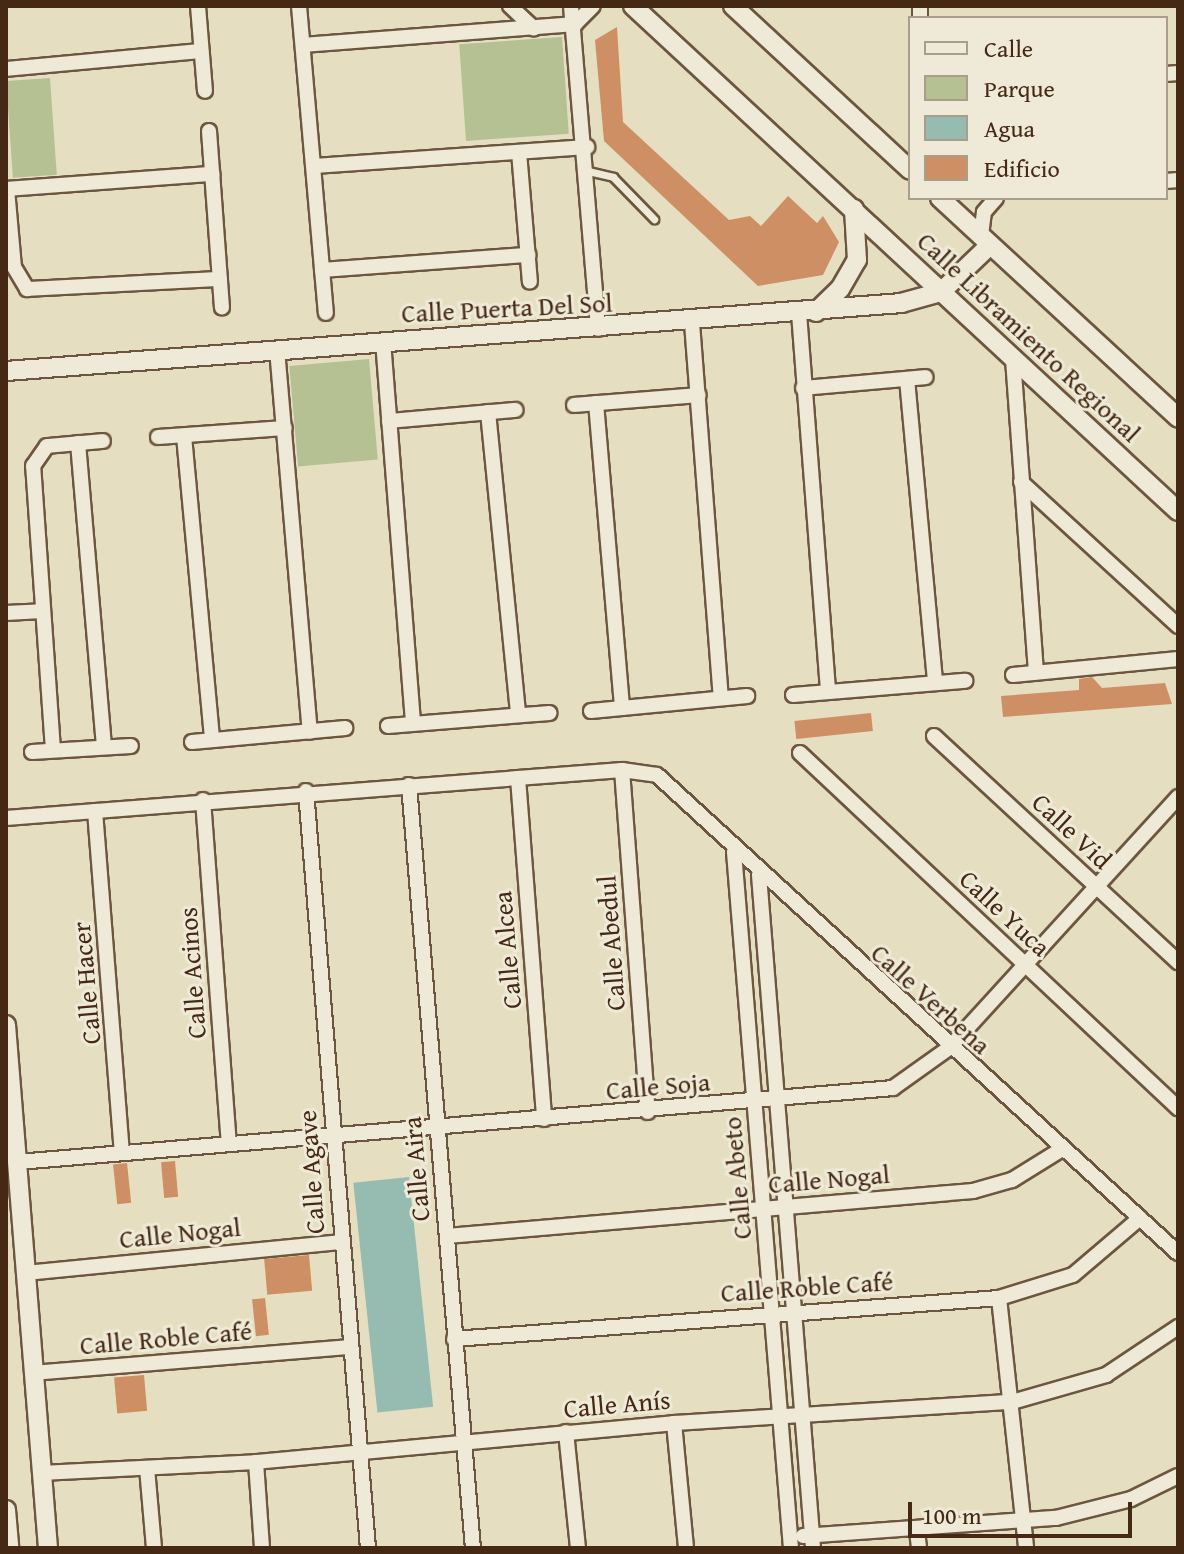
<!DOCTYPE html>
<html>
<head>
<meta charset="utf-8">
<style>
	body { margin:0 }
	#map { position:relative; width:1184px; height:1554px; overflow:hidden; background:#e5dec1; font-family:"Gentium Book Plus",serif }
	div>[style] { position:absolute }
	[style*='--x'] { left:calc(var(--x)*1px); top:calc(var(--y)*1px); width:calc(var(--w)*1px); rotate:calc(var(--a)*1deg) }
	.green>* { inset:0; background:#b5c193; transform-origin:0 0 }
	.water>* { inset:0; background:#96bcb1; transform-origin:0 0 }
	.building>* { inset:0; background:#ce8f65; transform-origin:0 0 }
	.roads { filter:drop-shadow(2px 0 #6d563f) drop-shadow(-2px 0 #6d563f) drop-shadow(0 2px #6d563f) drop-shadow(0 -2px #6d563f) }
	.service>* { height:7px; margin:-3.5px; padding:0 3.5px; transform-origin:3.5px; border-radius:3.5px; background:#eeead7 }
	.minor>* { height:14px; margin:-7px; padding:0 7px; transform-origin:7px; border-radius:7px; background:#eeead7 }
	.tertiary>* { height:18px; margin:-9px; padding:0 9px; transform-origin:9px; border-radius:9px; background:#eeead7 }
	span { translate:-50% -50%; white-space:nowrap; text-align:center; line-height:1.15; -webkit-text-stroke:6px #eeead7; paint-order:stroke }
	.street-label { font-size:26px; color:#452914 }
	.frame { position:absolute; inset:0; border:8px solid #452914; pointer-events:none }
	.legend { position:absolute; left:908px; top:16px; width:260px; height:184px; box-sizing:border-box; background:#eeead7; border:2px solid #aa9d89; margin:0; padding:10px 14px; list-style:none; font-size:24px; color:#452914 }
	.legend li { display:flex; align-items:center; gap:16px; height:40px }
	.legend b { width:40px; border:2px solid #aa9d89 }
	.scale { position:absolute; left:908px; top:1502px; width:224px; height:36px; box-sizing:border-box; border:4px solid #452914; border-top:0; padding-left:10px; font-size:24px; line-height:28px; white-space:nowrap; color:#452914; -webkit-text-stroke:6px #eeead7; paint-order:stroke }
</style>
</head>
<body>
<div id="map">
	<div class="green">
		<div style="left:562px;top:37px;width:97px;height:103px;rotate:86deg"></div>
		<div style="left:50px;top:78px;width:97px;height:44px;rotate:86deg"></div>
		<div style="left:369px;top:359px;width:101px;height:80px;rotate:85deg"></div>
	</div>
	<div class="water">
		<div style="left:409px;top:1177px;width:231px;height:56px;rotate:84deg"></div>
	</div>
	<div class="building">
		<div style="clip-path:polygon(617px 27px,623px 122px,729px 220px,750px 216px,761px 226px,788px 196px,817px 223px,823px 216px,839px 242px,823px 275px,758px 286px,604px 141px,595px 40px)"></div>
		<div style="clip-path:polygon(1092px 677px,1102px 688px,1165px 683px,1172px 704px,1003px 717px,1001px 696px,1079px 690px,1079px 679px)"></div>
		<div style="left:871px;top:713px;width:18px;height:77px;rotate:84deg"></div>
		<div style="left:175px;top:1161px;width:36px;height:14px;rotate:85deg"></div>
		<div style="left:127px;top:1163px;width:40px;height:14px;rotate:84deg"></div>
		<div style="left:309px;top:1255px;width:36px;height:45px;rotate:85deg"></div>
		<div style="left:265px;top:1298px;width:37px;height:13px;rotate:84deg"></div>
		<div style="left:144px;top:1375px;width:36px;height:30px;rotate:85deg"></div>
	</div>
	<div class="roads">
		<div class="service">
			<div style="--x:588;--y:171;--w:26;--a:13"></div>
			<div style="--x:613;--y:177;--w:59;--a:45.7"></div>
		</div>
		<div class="minor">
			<div style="--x:198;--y:6;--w:85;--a:85.3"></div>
			<div style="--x:299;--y:6;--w:308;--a:85"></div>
			<div style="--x:510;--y:6;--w:33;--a:43"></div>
			<div style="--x:571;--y:6;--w:324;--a:85.2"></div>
			<div style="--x:920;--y:6;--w:12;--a:90"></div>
			<div style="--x:575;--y:24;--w:25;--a:-45"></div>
			<div style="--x:303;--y:45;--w:273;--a:-4.4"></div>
			<div style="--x:6;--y:69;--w:196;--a:-5.3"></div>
			<div style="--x:1166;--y:74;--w:12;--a:-5"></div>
			<div style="--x:209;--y:131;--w:177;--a:85.8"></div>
			<div style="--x:519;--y:152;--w:130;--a:85.2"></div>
			<div style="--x:314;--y:166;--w:274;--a:-4"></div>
			<div style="--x:1166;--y:181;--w:12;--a:-5"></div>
			<div style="--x:6;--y:189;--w:207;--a:-4.2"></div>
			<div style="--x:7;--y:189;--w:78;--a:84.9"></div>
			<div style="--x:14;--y:267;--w:26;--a:59"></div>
			<div style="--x:27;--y:289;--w:193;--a:-3"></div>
			<div style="--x:981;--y:236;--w:24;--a:-83"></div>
			<div style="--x:984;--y:212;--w:18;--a:-49"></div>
			<div style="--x:322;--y:270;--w:207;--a:-4.2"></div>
			<div style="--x:799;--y:313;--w:378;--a:85.6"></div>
			<div style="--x:692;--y:323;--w:376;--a:85.6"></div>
			<div style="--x:383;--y:341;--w:383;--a:85.5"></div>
			<div style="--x:277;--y:349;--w:384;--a:85.1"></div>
			<div style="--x:1013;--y:359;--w:314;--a:85.8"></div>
			<div style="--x:907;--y:379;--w:305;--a:84.7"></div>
			<div style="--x:803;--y:388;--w:123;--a:-5.1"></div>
			<div style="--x:596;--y:403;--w:306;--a:85.1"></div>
			<div style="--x:574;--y:405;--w:125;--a:-4.6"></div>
			<div style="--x:488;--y:412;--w:303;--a:84.3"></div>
			<div style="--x:389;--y:421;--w:127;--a:-5"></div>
			<div style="--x:184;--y:436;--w:305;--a:84.7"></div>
			<div style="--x:158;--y:437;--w:127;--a:-4.1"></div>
			<div style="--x:78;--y:443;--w:305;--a:85.1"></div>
			<div style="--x:1021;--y:482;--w:213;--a:42.5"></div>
			<div style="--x:6;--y:613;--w:36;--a:-3"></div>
			<div style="--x:1013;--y:675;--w:166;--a:-5.5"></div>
			<div style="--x:793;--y:695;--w:173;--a:-4.7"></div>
			<div style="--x:591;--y:711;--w:157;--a:-5.5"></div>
			<div style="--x:388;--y:726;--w:162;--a:-4.6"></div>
			<div style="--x:934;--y:736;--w:333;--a:42.8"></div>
			<div style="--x:192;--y:742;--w:154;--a:-5.2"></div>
			<div style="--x:53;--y:750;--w:285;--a:-94"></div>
			<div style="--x:33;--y:466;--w:24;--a:-55"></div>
			<div style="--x:47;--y:446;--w:56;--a:-5.1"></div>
			<div style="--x:32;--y:752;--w:99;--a:-3.5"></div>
			<div style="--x:800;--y:753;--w:519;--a:43.2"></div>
			<div style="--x:622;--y:770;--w:343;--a:85.7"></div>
			<div style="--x:518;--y:778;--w:342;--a:85.6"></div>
			<div style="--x:409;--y:785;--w:766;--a:85.21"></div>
			<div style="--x:306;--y:791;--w:760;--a:85.32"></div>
			<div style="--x:203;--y:800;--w:343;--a:85.7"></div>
			<div style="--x:95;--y:811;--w:342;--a:85.5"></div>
			<div style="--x:6;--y:818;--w:618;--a:-4.46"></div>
			<div style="--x:622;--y:770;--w:35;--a:8"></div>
			<div style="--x:657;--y:775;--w:707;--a:42.54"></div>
			<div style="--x:734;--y:852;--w:698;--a:85.32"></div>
			<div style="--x:759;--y:875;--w:675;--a:85.41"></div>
			<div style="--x:18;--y:1162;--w:878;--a:-4.83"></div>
			<div style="--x:893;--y:1088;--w:69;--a:-35.5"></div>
			<div style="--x:949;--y:1048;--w:340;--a:-47.6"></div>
			<div style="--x:447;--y:1236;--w:528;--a:-4.89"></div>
			<div style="--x:973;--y:1191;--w:41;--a:-15.8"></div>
			<div style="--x:1012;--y:1180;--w:59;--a:-31.8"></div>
			<div style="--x:25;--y:1273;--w:317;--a:-5.6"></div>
			<div style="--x:999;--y:1298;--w:251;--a:83.8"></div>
			<div style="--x:454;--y:1339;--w:547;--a:-4.3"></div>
			<div style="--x:999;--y:1298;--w:77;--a:-17.3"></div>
			<div style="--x:1073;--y:1275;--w:88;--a:-40.4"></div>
			<div style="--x:33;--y:1373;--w:318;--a:-4.7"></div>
			<div style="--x:674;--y:1423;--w:126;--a:84.5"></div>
			<div style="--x:566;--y:1432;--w:117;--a:84.1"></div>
			<div style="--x:256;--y:1462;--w:86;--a:86"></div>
			<div style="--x:147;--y:1468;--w:80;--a:85"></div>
			<div style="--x:41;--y:1473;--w:215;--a:-2.9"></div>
			<div style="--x:256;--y:1462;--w:420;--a:-5.3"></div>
			<div style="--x:674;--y:1423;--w:339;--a:-3.6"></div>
			<div style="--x:1012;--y:1402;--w:98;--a:-16"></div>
			<div style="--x:1106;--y:1375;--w:87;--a:-33.7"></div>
			<div style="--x:917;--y:1531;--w:17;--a:83"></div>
			<div style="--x:803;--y:1536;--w:254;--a:-4.1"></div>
			<div style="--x:1056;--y:1518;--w:77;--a:-14.2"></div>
			<div style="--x:1131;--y:1499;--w:52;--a:-26.1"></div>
		</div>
		<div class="tertiary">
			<div style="--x:633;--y:6;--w:743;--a:42.82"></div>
			<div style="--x:733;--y:6;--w:241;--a:42.8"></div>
			<div style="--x:940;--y:198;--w:324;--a:42.7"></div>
			<div style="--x:816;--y:312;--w:33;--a:-44"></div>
			<div style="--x:840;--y:289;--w:34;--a:-60"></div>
			<div style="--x:857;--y:260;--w:51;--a:-93.4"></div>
			<div style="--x:6;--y:371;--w:898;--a:-4.34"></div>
			<div style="--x:901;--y:303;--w:41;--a:-15.4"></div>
			<div style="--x:941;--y:292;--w:68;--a:-43.8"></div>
			<div style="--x:6;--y:1025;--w:525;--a:85.41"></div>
			<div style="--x:6;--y:1510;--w:38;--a:85"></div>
		</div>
	</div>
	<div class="street-label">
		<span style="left:507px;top:308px;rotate:-3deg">Calle Puerta Del Sol</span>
		<span style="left:1029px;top:337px;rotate:43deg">Calle Libramiento Regional</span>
		<span style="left:1072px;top:831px;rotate:43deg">Calle Vid</span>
		<span style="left:1005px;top:913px;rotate:43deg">Calle Yuca</span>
		<span style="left:611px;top:943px;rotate:-94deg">Calle Abedul</span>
		<span style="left:507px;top:950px;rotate:-95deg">Calle Alcea</span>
		<span style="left:192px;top:973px;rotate:-94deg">Calle Acinos</span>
		<span style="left:86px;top:983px;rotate:-95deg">Calle Hacer</span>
		<span style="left:931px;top:999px;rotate:42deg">Calle Verbena</span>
		<span style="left:658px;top:1086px;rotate:-5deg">Calle Soja</span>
		<span style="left:416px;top:1169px;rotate:-95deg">Calle Aira</span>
		<span style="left:311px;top:1172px;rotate:-94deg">Calle Agave</span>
		<span style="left:737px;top:1178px;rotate:-95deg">Calle Abeto</span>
		<span style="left:829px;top:1179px;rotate:-5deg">Calle Nogal</span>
		<span style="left:180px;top:1233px;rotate:-6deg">Calle Nogal</span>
		<span style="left:807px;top:1287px;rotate:-4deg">Calle Roble Café</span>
		<span style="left:166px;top:1338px;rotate:-5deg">Calle Roble Café</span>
		<span style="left:617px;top:1404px;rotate:-5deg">Calle Anís</span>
	</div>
	<div class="frame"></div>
	<ul class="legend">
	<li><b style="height:10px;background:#eeead7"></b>Calle</li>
	<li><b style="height:22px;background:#b5c193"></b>Parque</li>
	<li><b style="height:22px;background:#96bcb1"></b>Agua</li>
	<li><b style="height:22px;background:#ce8f65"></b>Edificio</li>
	</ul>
	<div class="scale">100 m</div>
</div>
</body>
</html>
